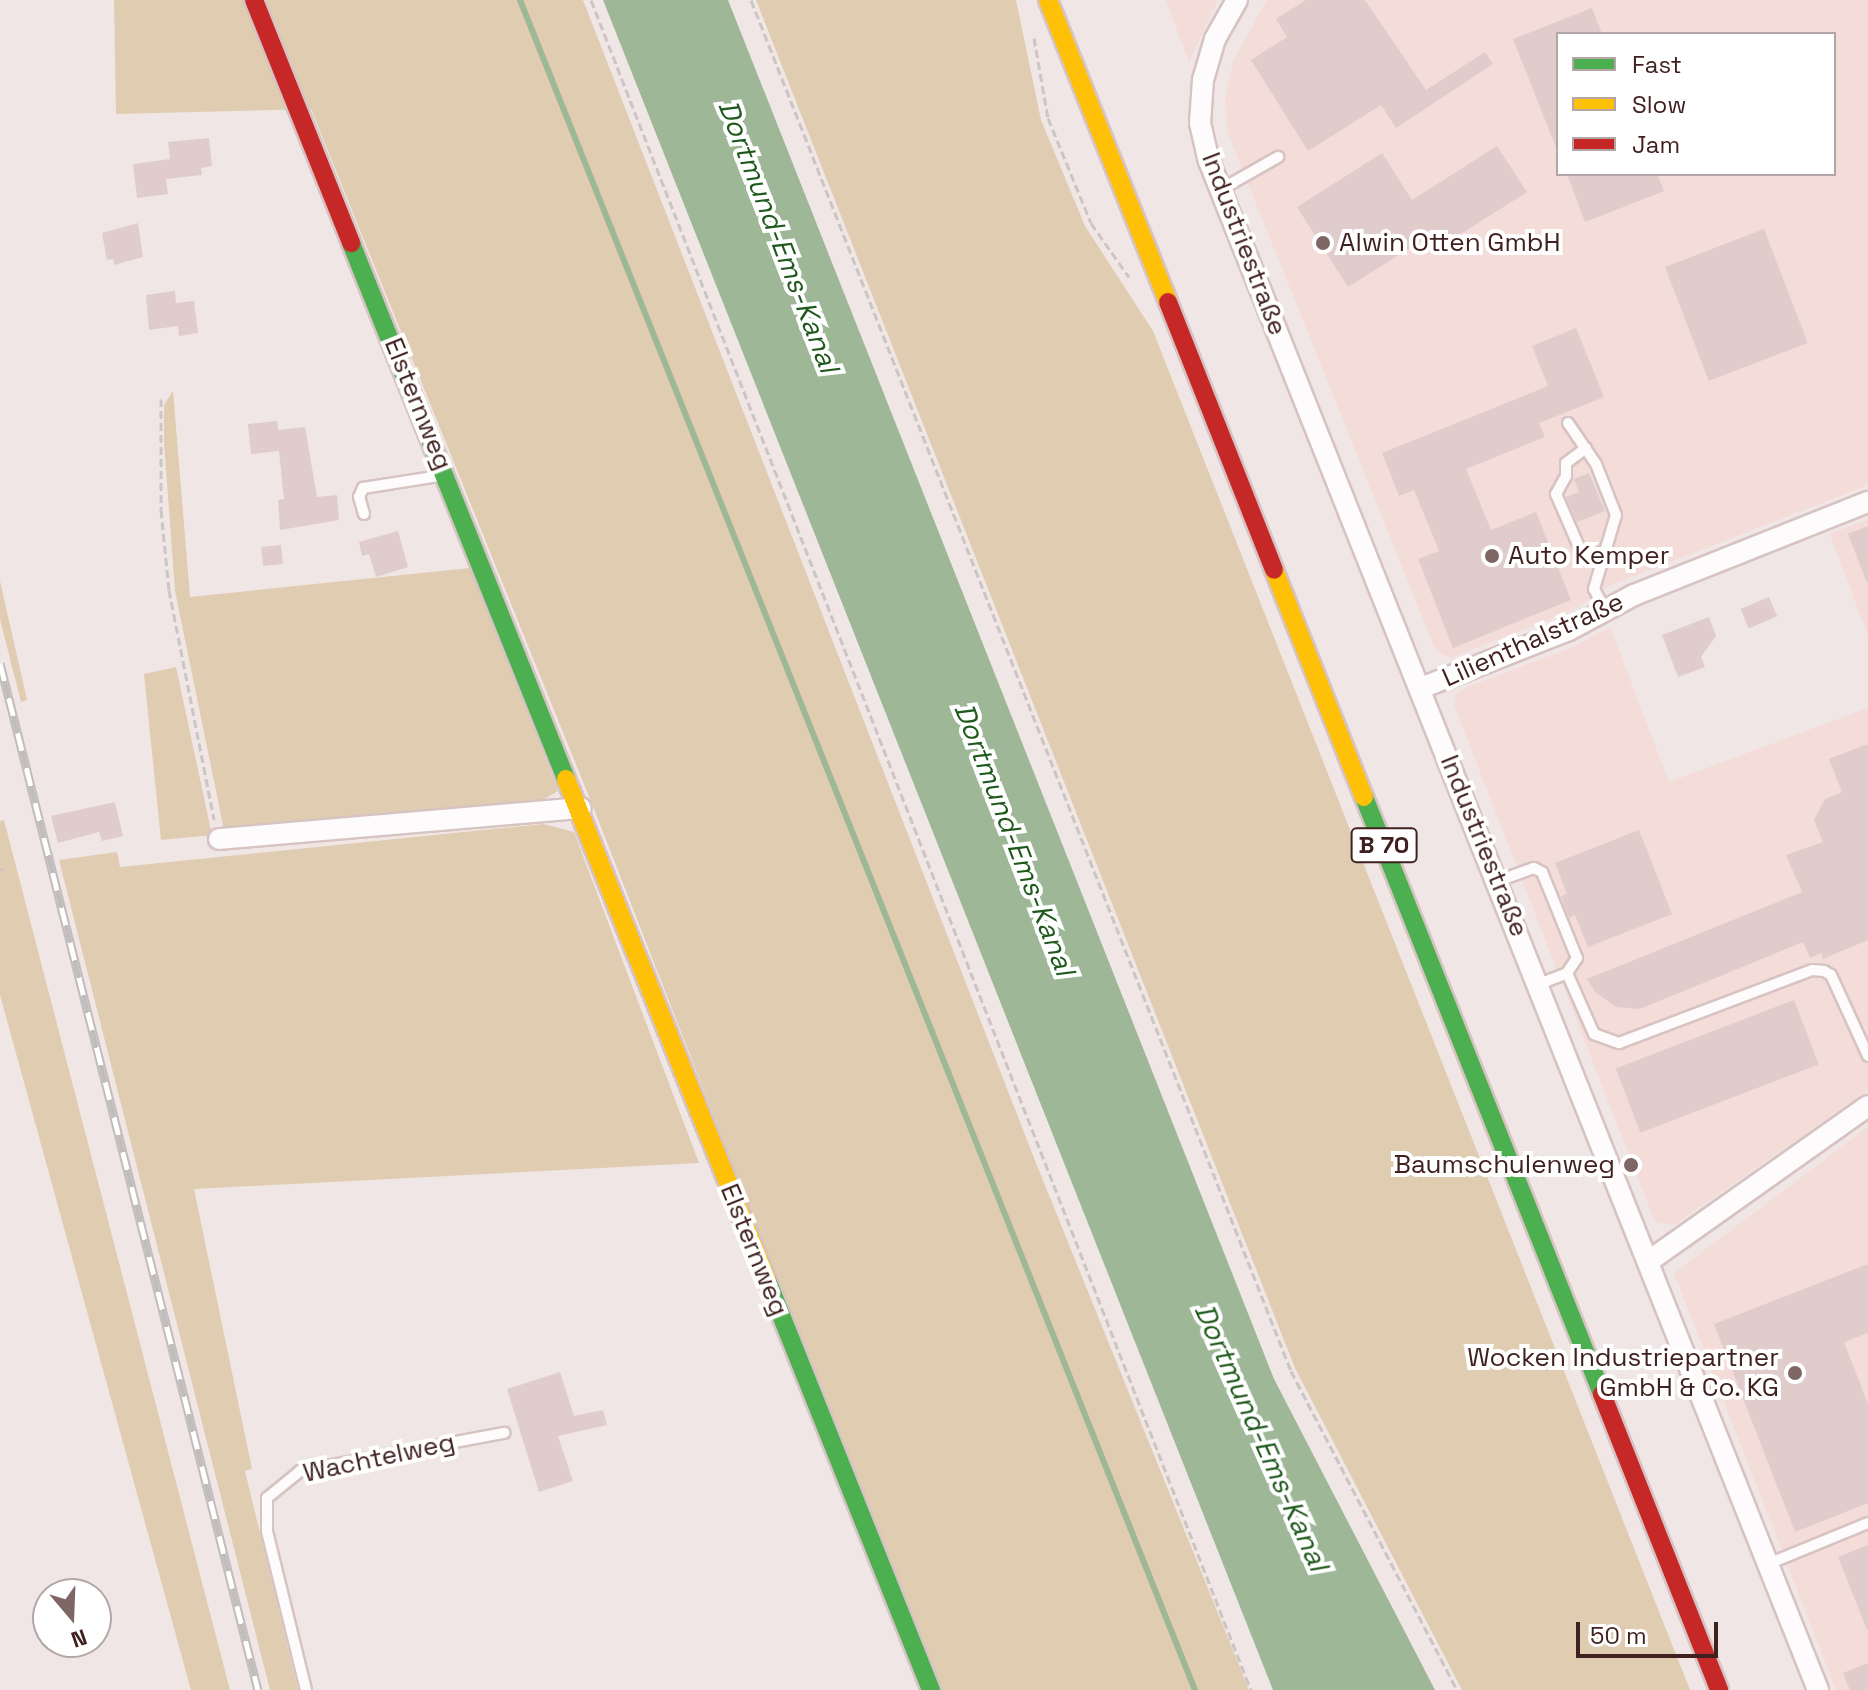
<!DOCTYPE html>
<html>
<head>
<meta charset="utf-8">
<style>
	body { margin:0 }
	#map { position:relative; width:1868px; height:1690px; overflow:hidden; background:#f0e6e5; font-family:"Space Grotesk",sans-serif }
	div>[style] { position:absolute }
	[style*='--x'] { left:calc(var(--x)*1px); top:calc(var(--y)*1px); width:calc(var(--w)*1px); rotate:calc(var(--a)*1deg) }
	.built>* { inset:0; background:#f4dcd9 }
	.green>* { inset:0; background:#e0ccb0 }
	.water>* { inset:0; background:#9db797 }
	.stream>* { height:6px; margin:-3px; padding:0 3px; transform-origin:3px; border-radius:3px; background:#9db797 }
	.building>* { inset:0; background:#e0cccb; transform-origin:0 0 }
	.path>* { height:3px; margin-top:-1.5px; transform-origin:0; background:repeating-linear-gradient(90deg,#ccc5c3 0 8px,transparent 0 12px) }
	.roads { filter:drop-shadow(2px 0 #d6c3c2) drop-shadow(-2px 0 #d6c3c2) drop-shadow(0 2px #d6c3c2) drop-shadow(0 -2px #d6c3c2) }
	.lane>* { height:10px; margin:-5px; padding:0 5px; transform-origin:5px; border-radius:5px; background:#fdfbfb }
	.street>* { height:20px; margin:-10px; padding:0 10px; transform-origin:10px; border-radius:10px; background:#fdfbfb }
	.fast>* { height:18px; margin:-9px; padding:0 9px; transform-origin:9px; border-radius:9px; background:#4caf50 }
	.slow>* { height:18px; margin:-9px; padding:0 9px; transform-origin:9px; border-radius:9px; background:#ffc107 }
	.jam>* { height:18px; margin:-9px; padding:0 9px; transform-origin:9px; border-radius:9px; background:#c62828 }
	.rail>* { height:9px; margin-top:-4.5px; transform-origin:0; background:repeating-linear-gradient(90deg,#fff 0 18px,#c2bdbd 0 36px); box-sizing:border-box; border-block:2px solid #c2bdbd }
	.dots>* { width:22px; height:22px; translate:-50% -50%; box-sizing:border-box; border:4px solid #fff; border-radius:50% }
	span { translate:-50% -50%; white-space:nowrap; text-align:center; line-height:1.15; -webkit-text-stroke:8px #fff; paint-order:stroke }
	.shield-label span { padding:2px 6px; background:#fff; border:2px solid; border-radius:6px; -webkit-text-stroke-width:0 }
	.shield-label { font-size:24px; color:#402120; font-weight:700 }
	.poi-label { font-size:26px; color:#402120 }
	.left { translate:0 -50%; text-align:left }
	.right { translate:-100% -50%; text-align:right }
	.street-label { font-size:26px; color:#402120 }
	.water-label { font-size:28px; color:#1f591c; font-style:italic }
	.legend { position:absolute; left:1556px; top:32px; width:280px; height:144px; box-sizing:border-box; background:#fff; border:2px solid #b3a6a6; margin:0; padding:10px 14px; list-style:none; font-size:24px; color:#402120 }
	.legend li { display:flex; align-items:center; gap:16px; height:40px }
	.legend b { width:40px; border:2px solid #b3a6a6 }
	.north { position:absolute; left:32px; top:1578px; width:80px; height:80px; box-sizing:border-box; background:#fff; border:2px solid #b3a6a6; border-radius:50%; rotate:161deg; font-size:22px; font-weight:700; line-height:32px; text-align:center; color:#402120 }
	.north::after { content:''; display:block; margin:auto; width:28px; height:36px; background:#7e6665; clip-path:polygon(50% 0,100% 100%,50% 72%,0 100%) }
	.scale { position:absolute; left:1576px; top:1622px; width:142px; height:36px; box-sizing:border-box; border:4px solid #402120; border-top:0; padding-left:10px; font-size:24px; line-height:28px; white-space:nowrap; color:#402120; -webkit-text-stroke:6px #fff; paint-order:stroke }
</style>
</head>
<body>
<div id="map">
	<div class="built">
		<div style="clip-path:polygon(1166px 0,1218px 0,1189px 62px)"></div>
		<div style="clip-path:polygon(evenodd,1267px 0,1868px 0,1868px 485px,1611px 585px,1573px 610px,1451px 658px,1436px 651px,1228px 134px,1225px 100px,1233px 61px,1267px 0,1558px 34px,1834px 34px,1834px 174px,1558px 174px,1558px 34px)"></div>
		<div style="clip-path:polygon(1868px 519px,1868px 636px,1830px 534px)"></div>
		<div style="clip-path:polygon(1610px 627px,1669px 782px,1868px 708px,1868px 1090px,1674px 1225px,1655px 1222px,1454px 705px,1457px 693px,1467px 687px,1573px 647px)"></div>
		<div style="clip-path:polygon(1868px 1127px,1868px 1690px,1836px 1690px,1674px 1273px)"></div>
	</div>
	<div class="green">
		<div style="clip-path:polygon(114px 0,583px 0,1036px 1163px,1249px 1690px,938px 1690px,592px 804px,311px 109px,116px 114px)"></div>
		<div style="clip-path:polygon(756px 0,1016px 0,1041px 120px,1085px 226px,1153px 331px,1690px 1690px,1462px 1690px,1295px 1368px)"></div>
		<div style="clip-path:polygon(173px 391px,190px 597px,470px 568px,558px 791px,543px 800px,224px 830px,175px 591px,164px 442px,164px 405px)"></div>
		<div style="clip-path:polygon(0 581px,27px 700px,21px 702px,0 619px)"></div>
		<div style="clip-path:polygon(176px 667px,212px 835px,161px 840px,144px 674px)"></div>
		<div style="clip-path:polygon(4px 820px,230px 1690px,191px 1690px,0 995px,0 821px)"></div>
		<div style="clip-path:polygon(543px 824px,574px 832px,699px 1163px,194px 1189px,252px 1469px,245px 1471px,298px 1690px,270px 1690px,59px 860px,117px 852px,120px 867px)"></div>
	</div>
	<div class="water">
		<div style="clip-path:polygon(603px 0,728px 0,1274px 1379px,1435px 1690px,1273px 1690px)"></div>
	</div>
	<div class="stream">
		<div style="--x:520;--y:0;--w:1820;--a:68.23"></div>
	</div>
	<div class="building">
		<div style="clip-path:polygon(1306px 0,1365px 0,1426px 90px,1485px 52px,1493px 64px,1396px 128px,1381px 105px,1308px 151px,1251px 60px,1287px 37px,1276px 19px)"></div>
		<div style="clip-path:polygon(1592px 8px,1602px 34px,1558px 34px,1557px 150px,1513px 39px)"></div>
		<div style="clip-path:polygon(209px 138px,212px 166px,201px 168px,202px 175px,166px 179px,168px 194px,137px 198px,133px 164px,170px 159px,168px 142px)"></div>
		<div style="clip-path:polygon(1497px 146px,1527px 192px,1440px 247px,1432px 234px,1348px 287px,1297px 207px,1382px 153px,1412px 200px)"></div>
		<div style="clip-path:polygon(1567px 174px,1657px 174px,1664px 191px,1585px 222px)"></div>
		<div style="clip-path:polygon(138px 223px,143px 257px,114px 265px,113px 259px,107px 260px,102px 233px)"></div>
		<div style="left:1764px;top:229px;width:122px;height:106px;rotate:69deg"></div>
		<div style="clip-path:polygon(175px 291px,176px 303px,194px 301px,198px 333px,179px 336px,178px 326px,149px 330px,146px 295px)"></div>
		<div style="clip-path:polygon(1576px 328px,1604px 397px,1539px 423px,1545px 437px,1466px 469px,1491px 530px,1536px 512px,1571px 600px,1453px 648px,1418px 559px,1439px 551px,1414px 490px,1399px 496px,1382px 453px,1548px 386px,1532px 346px)"></div>
		<div style="clip-path:polygon(277px 421px,278px 430px,305px 427px,317px 497px,337px 495px,339px 520px,280px 530px,278px 500px,284px 499px,279px 451px,251px 454px,248px 424px)"></div>
		<div style="clip-path:polygon(1589px 473px,1605px 511px,1577px 522px,1566px 497px,1579px 492px,1574px 479px)"></div>
		<div style="clip-path:polygon(1868px 526px,1868px 582px,1867px 583px,1848px 534px)"></div>
		<div style="clip-path:polygon(398px 531px,408px 567px,376px 577px,369px 554px,362px 556px,359px 542px)"></div>
		<div style="left:281px;top:545px;width:19px;height:20px;rotate:84deg"></div>
		<div style="left:1769px;top:597px;width:21px;height:31px;rotate:67deg"></div>
		<div style="clip-path:polygon(1709px 617px,1716px 636px,1701px 657px,1705px 667px,1678px 677px,1662px 635px)"></div>
		<div style="clip-path:polygon(1868px 744px,1868px 940px,1823px 959px,1821px 953px,1810px 958px,1803px 942px,1640px 1009px,1616px 1007px,1595px 992px,1587px 979px,1802px 892px,1786px 855px,1823px 842px,1814px 820px,1825px 799px,1842px 792px,1829px 759px)"></div>
		<div style="clip-path:polygon(115px 802px,123px 836px,102px 841px,99px 832px,58px 843px,51px 816px)"></div>
		<div style="clip-path:polygon(1639px 830px,1672px 914px,1588px 947px,1575px 915px,1569px 918px,1561px 896px,1567px 894px,1555px 863px)"></div>
		<div style="left:1794px;top:1000px;width:69px;height:191px;rotate:69deg"></div>
		<div style="clip-path:polygon(1868px 1264px,1868px 1333px,1844px 1342px,1868px 1404px,1868px 1503px,1795px 1532px,1714px 1324px)"></div>
		<div style="clip-path:polygon(560px 1372px,574px 1416px,603px 1410px,607px 1425px,558px 1436px,573px 1481px,539px 1492px,507px 1389px)"></div>
		<div style="clip-path:polygon(1868px 1545px,1868px 1630px,1867px 1630px,1838px 1557px)"></div>
		<div style="clip-path:polygon(1868px 1663px,1868px 1690px,1850px 1690px,1843px 1673px)"></div>
	</div>
	<div class="path">
		<div style="--x:591;--y:0;--w:1814;--a:68.67"></div>
		<div style="--x:751;--y:0;--w:1474;--a:68.5"></div>
		<div style="--x:1291;--y:1371;--w:360;--a:62.5"></div>
		<div style="--x:1034;--y:38;--w:81;--a:80.1"></div>
		<div style="--x:1048;--y:118;--w:113;--a:67.7"></div>
		<div style="--x:1091;--y:223;--w:66;--a:54.9"></div>
		<div style="--x:161;--y:399;--w:111;--a:90"></div>
		<div style="--x:161;--y:510;--w:80;--a:84.3"></div>
		<div style="--x:169;--y:590;--w:234;--a:78.9"></div>
		<div style="--x:0;--y:869;--w:3;--a:0"></div>
	</div>
	<div class="roads">
		<div class="lane">
			<div style="--x:1220;--y:190;--w:67;--a:-29.6"></div>
			<div style="--x:1568;--y:423;--w:50;--a:55.7"></div>
			<div style="--x:1596;--y:464;--w:55;--a:68.6"></div>
			<div style="--x:1616;--y:515;--w:77;--a:106.6"></div>
			<div style="--x:1594;--y:589;--w:24;--a:62"></div>
			<div style="--x:1586;--y:448;--w:25;--a:143"></div>
			<div style="--x:1566;--y:463;--w:13;--a:90"></div>
			<div style="--x:1566;--y:476;--w:21;--a:119"></div>
			<div style="--x:1556;--y:494;--w:58;--a:66.5"></div>
			<div style="--x:1579;--y:547;--w:11;--a:41"></div>
			<div style="--x:1587;--y:554;--w:18;--a:-6"></div>
			<div style="--x:364;--y:514;--w:18;--a:-106"></div>
			<div style="--x:359;--y:497;--w:10;--a:-66"></div>
			<div style="--x:363;--y:488;--w:78;--a:-8.9"></div>
			<div style="--x:1498;--y:881;--w:38;--a:-20"></div>
			<div style="--x:1534;--y:868;--w:9;--a:27"></div>
			<div style="--x:1542;--y:872;--w:93;--a:67.9"></div>
			<div style="--x:1577;--y:958;--w:18;--a:124"></div>
			<div style="--x:1539;--y:984;--w:30;--a:-21"></div>
			<div style="--x:1567;--y:973;--w:67;--a:66.1"></div>
			<div style="--x:1594;--y:1034;--w:27;--a:20"></div>
			<div style="--x:1619;--y:1043;--w:206;--a:-20.7"></div>
			<div style="--x:1812;--y:970;--w:12;--a:5"></div>
			<div style="--x:1824;--y:971;--w:8;--a:30"></div>
			<div style="--x:1831;--y:975;--w:89;--a:65.4"></div>
			<div style="--x:1768;--y:1564;--w:108;--a:-22.3"></div>
			<div style="--x:306;--y:1690;--w:164;--a:-103.8"></div>
			<div style="--x:267;--y:1531;--w:33;--a:-90"></div>
			<div style="--x:267;--y:1498;--w:43;--a:-39.3"></div>
			<div style="--x:300;--y:1471;--w:208;--a:-10.6"></div>
		</div>
		<div class="street">
			<div style="--x:1237;--y:0;--w:45;--a:119.4"></div>
			<div style="--x:1215;--y:39;--w:43;--a:106.3"></div>
			<div style="--x:1203;--y:80;--w:43;--a:94"></div>
			<div style="--x:1200;--y:123;--w:39;--a:77"></div>
			<div style="--x:1209;--y:161;--w:1646;--a:68.28"></div>
			<div style="--x:1421;--y:688;--w:159;--a:-21.4"></div>
			<div style="--x:1569;--y:630;--w:74;--a:-28.3"></div>
			<div style="--x:1634;--y:595;--w:252;--a:-21.7"></div>
			<div style="--x:219;--y:839;--w:363;--a:-4.9"></div>
			<div style="--x:1649;--y:1261;--w:268;--a:-35.3"></div>
		</div>
		<div class="fast">
			<div style="--x:351;--y:243;--w:578;--a:68.14"></div>
			<div style="--x:1364;--y:797;--w:643;--a:68.26"></div>
			<div style="--x:767;--y:1280;--w:442;--a:68.2"></div>
		</div>
		<div class="slow">
			<div style="--x:1048;--y:0;--w:325;--a:68.3"></div>
			<div style="--x:1274;--y:570;--w:244;--a:68.4"></div>
			<div style="--x:566;--y:779;--w:540;--a:68.14"></div>
		</div>
		<div class="jam">
			<div style="--x:254;--y:0;--w:262;--a:68.2"></div>
			<div style="--x:1168;--y:302;--w:288;--a:68.4"></div>
			<div style="--x:1602;--y:1394;--w:318;--a:68.4"></div>
		</div>
	</div>
	<div class="rail">
		<div style="--x:0;--y:663;--w:1059;--a:75.9"></div>
	</div>
	<div class="dots">
		<div style="left:1323px;top:243px;background:#7e6665"></div>
		<div style="left:1492px;top:556px;background:#7e6665"></div>
		<div style="left:1631px;top:1165px;background:#7e6665"></div>
		<div style="left:1795px;top:1373px;background:#7e6665"></div>
	</div>
	<div class="shield-label">
		<span style="left:1384px;top:845px">B 70</span>
	</div>
	<div class="poi-label">
		<span class="left" style="left:1339px;top:243px">Alwin Otten GmbH</span>
		<span class="left" style="left:1508px;top:556px">Auto Kemper</span>
		<span class="right" style="left:1615px;top:1165px">Baumschulenweg</span>
		<span class="right" style="left:1779px;top:1373px">Wocken Industriepartner<br>GmbH &amp; Co. KG</span>
	</div>
	<div class="street-label">
		<span style="left:1244px;top:244px;rotate:69deg">Industriestraße</span>
		<span style="left:418px;top:404px;rotate:68deg">Elsternweg</span>
		<span style="left:1533px;top:640px;rotate:-24deg">Lilienthalstraße</span>
		<span style="left:1484px;top:846px;rotate:68deg">Industriestraße</span>
		<span style="left:754px;top:1250px;rotate:68deg">Elsternweg</span>
		<span style="left:379px;top:1458px;rotate:-12deg">Wachtelweg</span>
	</div>
	<div class="water-label">
		<span style="left:779px;top:236px;rotate:69deg">Dortmund-Ems-Kanal</span>
		<span style="left:1015px;top:839px;rotate:69deg">Dortmund-Ems-Kanal</span>
		<span style="left:1262px;top:1437px;rotate:66deg">Dortmund-Ems-Kanal</span>
	</div>
	<ul class="legend">
	<li><b style="height:10px;background:#4caf50"></b>Fast</li>
	<li><b style="height:10px;background:#ffc107"></b>Slow</li>
	<li><b style="height:10px;background:#c62828"></b>Jam</li>
	</ul>
	<div class="north">N</div>
	<div class="scale">50 m</div>
</div>
</body>
</html>
